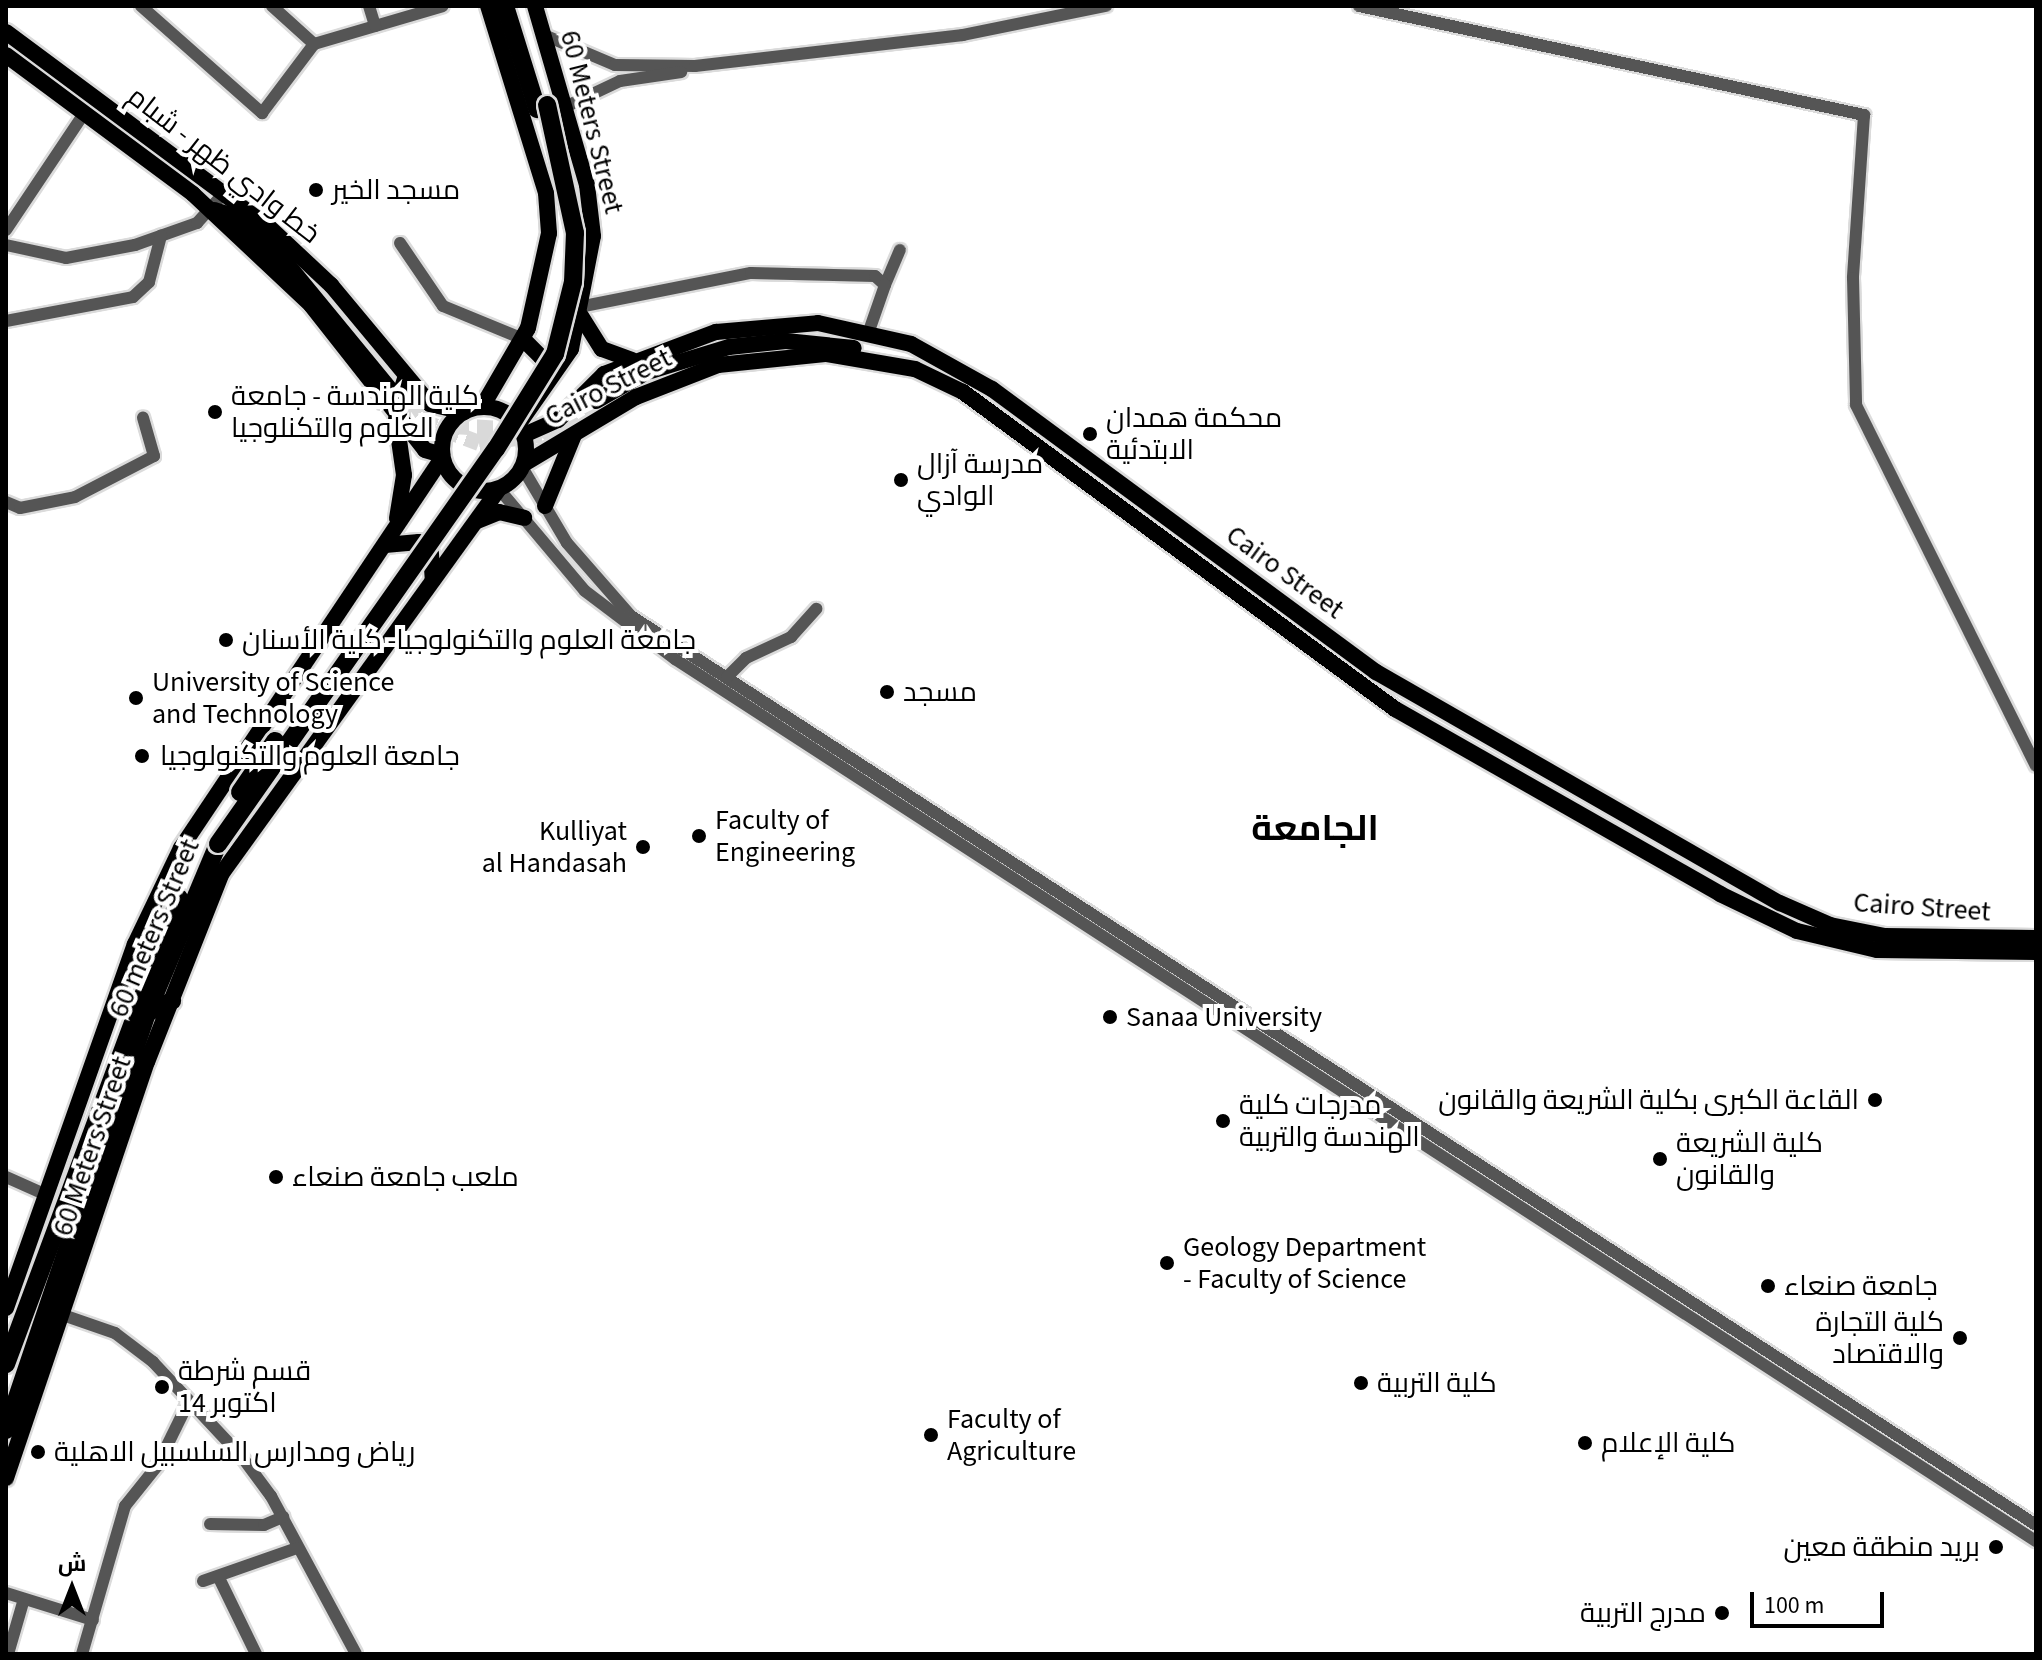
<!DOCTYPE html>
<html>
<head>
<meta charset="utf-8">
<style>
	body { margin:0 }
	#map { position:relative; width:2042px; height:1660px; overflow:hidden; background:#fff; font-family:"Source Sans 3",Cairo,sans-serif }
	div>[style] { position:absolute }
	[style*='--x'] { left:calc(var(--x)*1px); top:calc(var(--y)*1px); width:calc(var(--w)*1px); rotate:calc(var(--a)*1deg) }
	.major-tunnel>* { height:16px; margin-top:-8px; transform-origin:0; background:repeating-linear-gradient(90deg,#d9d9d9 0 16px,transparent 0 24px) }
	.roads { filter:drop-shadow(2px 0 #dbdbdb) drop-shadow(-2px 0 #dbdbdb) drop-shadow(0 2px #dbdbdb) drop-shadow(0 -2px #dbdbdb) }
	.minor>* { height:12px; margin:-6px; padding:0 6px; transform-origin:6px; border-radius:6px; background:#555 }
	.major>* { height:16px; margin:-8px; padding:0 8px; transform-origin:8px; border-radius:8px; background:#000 }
	.major>.ring { margin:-8px; padding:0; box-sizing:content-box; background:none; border:16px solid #000; border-radius:50% }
	.highway>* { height:18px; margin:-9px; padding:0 9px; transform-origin:9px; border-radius:9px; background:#000 }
	.bridges { filter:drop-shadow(2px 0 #dbdbdb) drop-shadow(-2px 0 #dbdbdb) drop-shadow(0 2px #dbdbdb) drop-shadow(0 -2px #dbdbdb) }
	.highway-bridge>* { height:18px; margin:-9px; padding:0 9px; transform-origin:9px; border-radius:9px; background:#000 }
	.dots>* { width:22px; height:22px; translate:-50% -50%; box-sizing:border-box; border:4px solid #fff; border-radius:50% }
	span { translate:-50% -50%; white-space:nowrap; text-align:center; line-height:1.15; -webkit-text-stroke:8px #fff; paint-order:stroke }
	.street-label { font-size:28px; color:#000 }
	.poi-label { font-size:28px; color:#000 }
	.left { translate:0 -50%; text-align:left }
	.right { translate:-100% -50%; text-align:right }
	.district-label { font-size:36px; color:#000; font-weight:700 }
	.frame { position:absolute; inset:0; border:8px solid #000; pointer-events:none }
	.north { position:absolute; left:32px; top:1548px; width:80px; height:80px; -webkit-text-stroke:6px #fff; paint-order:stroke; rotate:0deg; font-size:22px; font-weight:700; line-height:32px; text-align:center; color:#000 }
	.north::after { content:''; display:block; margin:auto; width:28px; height:36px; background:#000; clip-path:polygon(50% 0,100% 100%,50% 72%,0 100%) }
	.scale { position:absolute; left:1750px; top:1592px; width:134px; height:36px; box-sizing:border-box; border:4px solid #000; border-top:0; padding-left:10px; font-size:24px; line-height:28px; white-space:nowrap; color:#000; -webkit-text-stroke:6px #fff; paint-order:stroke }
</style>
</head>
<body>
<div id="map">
	<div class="major-tunnel">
		<div style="--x:389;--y:388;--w:46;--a:45.9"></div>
		<div style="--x:421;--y:421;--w:62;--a:20.8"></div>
		<div style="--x:479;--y:443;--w:63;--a:-7.4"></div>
		<div style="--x:541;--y:435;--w:65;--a:-31.7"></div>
		<div style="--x:453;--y:426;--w:64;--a:3.6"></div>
	</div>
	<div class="roads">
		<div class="minor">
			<div style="--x:141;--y:6;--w:162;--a:41.5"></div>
			<div style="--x:262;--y:113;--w:86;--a:-53"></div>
			<div style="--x:272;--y:6;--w:57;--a:42.1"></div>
			<div style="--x:314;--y:44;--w:134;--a:-16.4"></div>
			<div style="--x:369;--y:6;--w:21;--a:73"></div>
			<div style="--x:1359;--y:6;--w:517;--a:12.18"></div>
			<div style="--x:1864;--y:115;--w:163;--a:93.9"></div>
			<div style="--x:1853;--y:278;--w:127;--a:88.6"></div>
			<div style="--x:1856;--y:405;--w:403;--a:63.5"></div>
			<div style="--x:544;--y:35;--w:77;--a:22.9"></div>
			<div style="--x:615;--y:65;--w:80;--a:0.7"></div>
			<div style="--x:695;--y:66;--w:270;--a:-6.6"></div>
			<div style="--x:963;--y:35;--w:146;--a:-11.5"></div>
			<div style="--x:565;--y:107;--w:61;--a:-25.3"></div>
			<div style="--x:620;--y:81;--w:62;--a:-8.4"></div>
			<div style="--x:6;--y:230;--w:142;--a:-56.2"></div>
			<div style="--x:400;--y:243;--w:76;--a:55.7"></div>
			<div style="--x:443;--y:306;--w:87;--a:22.4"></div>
			<div style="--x:6;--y:245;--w:61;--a:12.2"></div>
			<div style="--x:66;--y:258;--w:70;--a:-10.7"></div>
			<div style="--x:135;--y:245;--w:66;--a:-19.5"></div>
			<div style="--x:197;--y:223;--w:42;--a:-47.9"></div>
			<div style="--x:885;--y:285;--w:38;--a:-67"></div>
			<div style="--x:584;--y:306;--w:170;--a:-11.2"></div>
			<div style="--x:751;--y:273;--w:124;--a:1.4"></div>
			<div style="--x:875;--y:276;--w:13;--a:42"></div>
			<div style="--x:885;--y:285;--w:49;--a:109.2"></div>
			<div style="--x:6;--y:321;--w:129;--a:-10.7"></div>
			<div style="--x:133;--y:297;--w:22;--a:-43"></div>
			<div style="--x:149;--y:282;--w:48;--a:-75.4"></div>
			<div style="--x:522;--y:467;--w:88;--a:59.4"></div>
			<div style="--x:567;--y:543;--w:97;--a:48.8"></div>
			<div style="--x:631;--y:616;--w:1673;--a:32.9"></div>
			<div style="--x:499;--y:489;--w:133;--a:49.9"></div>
			<div style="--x:585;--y:591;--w:113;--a:37.1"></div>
			<div style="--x:675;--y:659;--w:1622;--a:32.95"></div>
			<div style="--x:6;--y:502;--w:15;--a:23"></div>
			<div style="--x:20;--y:508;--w:56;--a:-11.3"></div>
			<div style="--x:75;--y:497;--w:89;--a:-27.4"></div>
			<div style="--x:154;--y:456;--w:40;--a:-106"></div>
			<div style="--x:727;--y:677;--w:27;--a:-45"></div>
			<div style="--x:746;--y:658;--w:50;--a:-25"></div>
			<div style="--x:791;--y:637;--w:38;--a:-48"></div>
			<div style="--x:6;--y:1177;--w:42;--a:24.1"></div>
			<div style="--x:63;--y:1315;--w:55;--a:19.1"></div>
			<div style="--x:115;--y:1333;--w:48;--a:37.3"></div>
			<div style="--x:153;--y:1362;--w:130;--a:46.9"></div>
			<div style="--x:242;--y:1457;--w:49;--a:53.4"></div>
			<div style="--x:271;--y:1496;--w:179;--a:61.7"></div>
			<div style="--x:210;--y:1524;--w:54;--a:1.1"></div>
			<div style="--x:264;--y:1525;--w:21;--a:-23"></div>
			<div style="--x:219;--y:1578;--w:85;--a:64"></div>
			<div style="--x:203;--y:1581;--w:100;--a:-19.3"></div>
			<div style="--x:6;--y:1593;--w:91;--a:17.2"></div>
			<div style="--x:8;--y:1654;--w:57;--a:-73.8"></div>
			<div style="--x:82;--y:1654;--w:154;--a:-73.8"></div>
			<div style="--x:125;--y:1506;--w:51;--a:-51.3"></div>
			<div style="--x:157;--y:1466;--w:72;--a:-63.8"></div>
		</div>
		<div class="major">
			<div style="--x:6;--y:32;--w:327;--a:36.6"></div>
			<div style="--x:269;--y:227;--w:85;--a:43.1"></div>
			<div style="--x:331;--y:285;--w:155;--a:50.2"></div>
			<div style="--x:430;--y:404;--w:35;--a:13"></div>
			<div style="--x:6;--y:55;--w:233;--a:36.6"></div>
			<div style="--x:193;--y:194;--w:162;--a:43.2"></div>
			<div style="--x:311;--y:305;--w:184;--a:51.8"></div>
			<div style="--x:425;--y:450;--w:18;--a:16"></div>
			<div style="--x:214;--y:210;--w:21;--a:17"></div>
			<div style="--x:234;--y:216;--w:73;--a:42.2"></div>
			<div style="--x:288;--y:265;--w:159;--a:50.6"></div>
			<div style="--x:581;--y:316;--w:39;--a:58"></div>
			<div style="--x:602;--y:349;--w:32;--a:20"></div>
			<div style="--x:523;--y:339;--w:25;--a:45"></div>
			<div style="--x:541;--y:357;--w:20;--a:9"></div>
			<div style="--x:382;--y:401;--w:19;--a:-21"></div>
			<div style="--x:400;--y:394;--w:19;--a:-72"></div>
			<div style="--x:596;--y:401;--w:59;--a:-29.6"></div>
			<div style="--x:647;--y:372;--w:86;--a:-17"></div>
			<div style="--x:729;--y:347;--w:57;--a:-6"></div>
			<div style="--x:786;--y:341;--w:68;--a:5.9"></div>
			<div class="ring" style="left:442px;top:407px;width:68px;height:68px"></div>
			<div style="--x:482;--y:407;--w:91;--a:-59.8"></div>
			<div style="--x:528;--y:328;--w:97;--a:-77.5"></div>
			<div style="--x:549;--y:233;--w:40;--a:-94.3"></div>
			<div style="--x:546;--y:193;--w:196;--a:-107.2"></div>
			<div style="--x:396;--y:419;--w:57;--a:81.9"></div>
			<div style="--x:404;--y:475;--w:44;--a:99.2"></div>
			<div style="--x:518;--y:425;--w:93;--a:-55.1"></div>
			<div style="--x:571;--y:349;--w:115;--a:-79"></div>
			<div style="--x:593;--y:236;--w:51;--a:-96.7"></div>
			<div style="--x:587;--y:185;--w:186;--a:-106.2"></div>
			<div style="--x:524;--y:435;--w:37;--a:-24"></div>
			<div style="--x:558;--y:420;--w:65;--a:-45"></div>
			<div style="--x:604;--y:374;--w:120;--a:-20.6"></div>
			<div style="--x:716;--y:332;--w:102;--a:-5"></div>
			<div style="--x:818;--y:323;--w:95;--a:12.7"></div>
			<div style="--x:911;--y:344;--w:93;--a:29.1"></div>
			<div style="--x:992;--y:389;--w:477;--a:36.4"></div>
			<div style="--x:1376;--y:672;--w:465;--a:29.8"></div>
			<div style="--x:1780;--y:903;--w:55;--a:23.7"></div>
			<div style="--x:1830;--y:925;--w:56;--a:11.3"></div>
			<div style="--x:1885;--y:936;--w:151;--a:0.8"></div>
			<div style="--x:524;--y:464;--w:131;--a:-30.9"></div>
			<div style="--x:636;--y:397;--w:88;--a:-21.3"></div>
			<div style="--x:718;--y:365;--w:110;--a:-5.8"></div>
			<div style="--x:827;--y:354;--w:89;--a:9.7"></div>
			<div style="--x:915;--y:369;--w:53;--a:25.6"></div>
			<div style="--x:963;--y:392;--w:536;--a:36.27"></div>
			<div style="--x:1395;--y:709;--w:374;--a:29.6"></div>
			<div style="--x:1720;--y:894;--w:85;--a:25.7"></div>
			<div style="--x:1797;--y:931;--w:82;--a:13.4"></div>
			<div style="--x:1877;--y:950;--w:159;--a:0.7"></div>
			<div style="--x:545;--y:506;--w:77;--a:-67.8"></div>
			<div style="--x:477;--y:521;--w:24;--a:-22"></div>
			<div style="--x:499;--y:512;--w:26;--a:13"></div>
			<div style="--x:385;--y:545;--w:34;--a:-5"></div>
			<div style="--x:419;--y:542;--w:17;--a:45"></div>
			<div style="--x:431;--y:554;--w:26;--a:86"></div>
			<div style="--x:6;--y:1308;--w:386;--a:-70.5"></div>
			<div style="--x:135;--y:944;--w:106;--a:-64.4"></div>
			<div style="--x:181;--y:848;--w:469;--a:-56.2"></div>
			<div style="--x:6;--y:1478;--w:439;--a:-71.3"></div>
			<div style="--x:147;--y:1062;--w:203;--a:-68.4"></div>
			<div style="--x:222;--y:873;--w:473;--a:-54.2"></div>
		</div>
		<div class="highway">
			<div style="--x:505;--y:6;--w:108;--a:72.7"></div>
			<div style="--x:147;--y:1013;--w:28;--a:-26"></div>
			<div style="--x:6;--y:1364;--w:497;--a:-69.6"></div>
			<div style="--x:6;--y:1430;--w:440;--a:-71.3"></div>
			<div style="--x:147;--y:1013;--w:183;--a:-67.2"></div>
		</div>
	</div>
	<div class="bridges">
		<div class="highway-bridge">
			<div style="--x:240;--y:792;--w:62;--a:-55.5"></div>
			<div style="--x:218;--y:844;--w:483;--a:-54.9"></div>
			<div style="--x:496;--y:449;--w:112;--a:-58.2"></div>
			<div style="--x:555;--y:354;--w:74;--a:-76"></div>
			<div style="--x:573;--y:282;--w:49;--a:-87.7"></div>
			<div style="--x:575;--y:233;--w:131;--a:-102.3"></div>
		</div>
	</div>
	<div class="dots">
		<div style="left:316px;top:190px;background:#000"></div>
		<div style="left:215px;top:412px;background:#000"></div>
		<div style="left:1090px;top:434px;background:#000"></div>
		<div style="left:901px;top:480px;background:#000"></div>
		<div style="left:226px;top:640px;background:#000"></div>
		<div style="left:887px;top:692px;background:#000"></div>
		<div style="left:136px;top:698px;background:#000"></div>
		<div style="left:142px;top:756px;background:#000"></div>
		<div style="left:699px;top:836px;background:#000"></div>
		<div style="left:643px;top:847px;background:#000"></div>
		<div style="left:1110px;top:1017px;background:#000"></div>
		<div style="left:1875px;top:1100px;background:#000"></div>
		<div style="left:1223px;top:1121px;background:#000"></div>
		<div style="left:1660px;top:1159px;background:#000"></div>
		<div style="left:276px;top:1177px;background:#000"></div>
		<div style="left:1167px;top:1263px;background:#000"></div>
		<div style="left:1768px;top:1286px;background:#000"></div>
		<div style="left:1960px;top:1338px;background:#000"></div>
		<div style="left:1361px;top:1383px;background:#000"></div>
		<div style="left:162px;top:1387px;background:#000"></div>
		<div style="left:931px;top:1435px;background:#000"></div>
		<div style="left:1585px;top:1443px;background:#000"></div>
		<div style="left:38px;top:1452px;background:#000"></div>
		<div style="left:1996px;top:1547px;background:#000"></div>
		<div style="left:1722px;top:1613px;background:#000"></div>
	</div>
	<div class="street-label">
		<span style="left:592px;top:122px;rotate:76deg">60 Meters Street</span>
		<span style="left:224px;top:165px;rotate:38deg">خط وادي ظهر - شبام</span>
		<span style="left:608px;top:387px;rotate:-27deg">Cairo Street</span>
		<span style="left:1285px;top:572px;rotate:36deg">Cairo Street</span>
		<span style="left:1922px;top:907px;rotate:4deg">Cairo Street</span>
		<span style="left:154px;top:928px;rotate:-67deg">60 meters Street</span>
		<span style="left:92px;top:1146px;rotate:-71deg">60 Meters Street</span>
	</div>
	<div class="poi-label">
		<span class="left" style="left:332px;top:190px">مسجد الخير</span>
		<span class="left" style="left:231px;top:412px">كلية الهندسة - جامعة<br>العلوم والتكنلوجيا</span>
		<span class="left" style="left:1106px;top:434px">محكمة همدان<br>الابتدئية</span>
		<span class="left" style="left:917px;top:480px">مدرسة آزال<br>الوادي</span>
		<span class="left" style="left:242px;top:640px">جامعة العلوم والتكنولوجيا- كلية الأسنان</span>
		<span class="left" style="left:152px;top:698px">University of Science<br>and Technology</span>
		<span class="left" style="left:903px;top:692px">مسجد</span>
		<span class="left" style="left:160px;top:756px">جامعة العلوم والتكنولوجيا</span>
		<span class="left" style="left:715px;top:836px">Faculty of<br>Engineering</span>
		<span class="right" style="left:627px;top:847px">Kulliyat<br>al Handasah</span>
		<span class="left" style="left:1126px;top:1017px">Sanaa University</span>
		<span class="right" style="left:1859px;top:1100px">القاعة الكبرى بكلية الشريعة والقانون</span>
		<span class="left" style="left:1239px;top:1121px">مدرجات كلية<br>الهندسة والتربية</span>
		<span class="left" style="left:1676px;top:1159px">كلية الشريعة<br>والقانون</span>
		<span class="left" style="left:292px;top:1177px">ملعب جامعة صنعاء</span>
		<span class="left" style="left:1183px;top:1263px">Geology Department<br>- Faculty of Science</span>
		<span class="left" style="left:1784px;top:1286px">جامعة صنعاء</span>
		<span class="right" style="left:1944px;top:1338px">كلية التجارة<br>والاقتصاد</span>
		<span class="left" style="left:178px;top:1387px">قسم شرطة<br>14 اكتوبر</span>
		<span class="left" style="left:1377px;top:1383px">كلية التربية</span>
		<span class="left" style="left:947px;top:1435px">Faculty of<br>Agriculture</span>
		<span class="left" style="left:1601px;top:1443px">كلية الإعلام</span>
		<span class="left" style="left:54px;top:1452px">رياض ومدارس السلسبيل الاهلية</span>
		<span class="right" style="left:1980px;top:1547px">بريد منطقة معين</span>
		<span class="right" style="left:1706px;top:1613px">مدرج التربية</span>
	</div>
	<div class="district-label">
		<span style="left:1315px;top:829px">الجامعة</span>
	</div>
	<div class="frame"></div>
	<div class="north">ش</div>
	<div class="scale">100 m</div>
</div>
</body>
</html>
